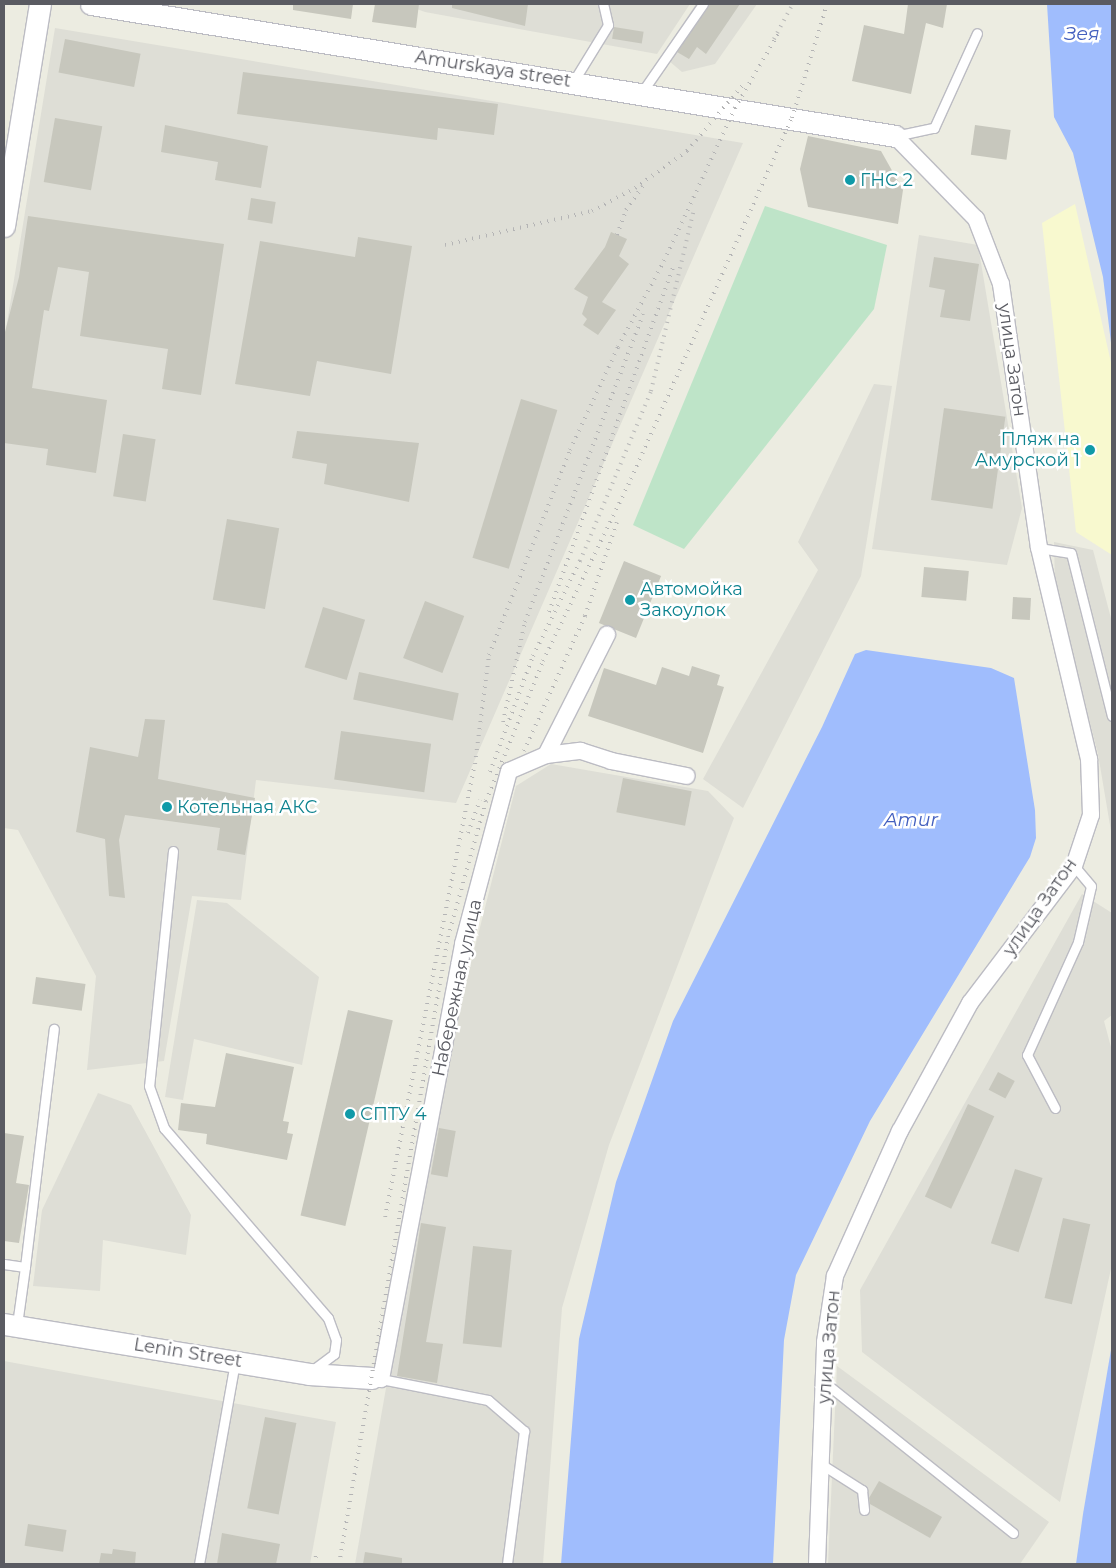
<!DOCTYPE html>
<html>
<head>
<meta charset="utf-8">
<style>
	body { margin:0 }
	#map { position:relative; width:1116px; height:1568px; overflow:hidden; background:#ecece1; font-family:Montserrat,sans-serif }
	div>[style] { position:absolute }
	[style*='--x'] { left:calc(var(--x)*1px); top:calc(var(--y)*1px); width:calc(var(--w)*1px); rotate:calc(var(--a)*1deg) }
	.industrial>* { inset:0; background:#deded6 }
	.green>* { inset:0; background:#bee4c8 }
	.sand>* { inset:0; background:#f8f9cf }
	.water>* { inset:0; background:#a0bdfd }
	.building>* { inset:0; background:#c7c7bd; transform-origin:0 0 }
	.roads { filter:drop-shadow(1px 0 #bcbcc3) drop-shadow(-1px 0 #bcbcc3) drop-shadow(0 1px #bcbcc3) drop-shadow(0 -1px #bcbcc3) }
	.service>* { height:9px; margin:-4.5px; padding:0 4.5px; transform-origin:4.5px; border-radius:4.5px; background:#fff }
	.minor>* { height:16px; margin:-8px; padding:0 8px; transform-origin:8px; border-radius:8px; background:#fff }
	.tertiary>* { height:21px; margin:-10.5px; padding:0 10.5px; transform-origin:10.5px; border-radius:10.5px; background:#fff }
	.rail>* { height:4px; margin-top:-2px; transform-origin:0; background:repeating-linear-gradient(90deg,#b4b4b5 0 1px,transparent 0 7px) }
	.dots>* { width:14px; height:14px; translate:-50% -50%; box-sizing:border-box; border:2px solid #fff; border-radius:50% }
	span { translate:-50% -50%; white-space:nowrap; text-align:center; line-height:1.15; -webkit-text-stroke:5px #fff; paint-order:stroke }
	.street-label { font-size:18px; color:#5a5b62 }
	.culture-label { font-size:18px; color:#0d838f }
	.left { translate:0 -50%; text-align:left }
	.right { translate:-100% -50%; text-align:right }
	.water-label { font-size:19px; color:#4460bf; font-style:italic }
	.frame { position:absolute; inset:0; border:5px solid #5a5b62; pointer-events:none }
</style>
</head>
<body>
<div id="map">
	<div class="industrial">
		<div style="clip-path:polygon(403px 4px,690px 4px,657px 54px,425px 12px)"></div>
		<div style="clip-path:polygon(696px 4px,757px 4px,715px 64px,682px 72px,662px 55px)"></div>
		<div style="clip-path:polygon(55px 28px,743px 143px,456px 803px,256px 780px,241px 900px,192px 896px,164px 1061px,87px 1070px,96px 976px,18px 830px,4px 828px,4px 341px)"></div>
		<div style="clip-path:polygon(919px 235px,978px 245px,1022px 508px,1007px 565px,872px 549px)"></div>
		<div style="clip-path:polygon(874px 384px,892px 386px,861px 576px,743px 808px,703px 779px,818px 570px,798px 542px)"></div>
		<div style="clip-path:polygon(1054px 542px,1093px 550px,1112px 622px,1112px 837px,1098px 754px,1055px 585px)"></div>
		<div style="clip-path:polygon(551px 764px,708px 791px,734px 818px,609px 1145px,562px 1308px,543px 1564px,355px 1564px,439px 1088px,516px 786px)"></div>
		<div style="clip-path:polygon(1082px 894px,1112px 913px,1112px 1015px,1104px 1021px,1112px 1051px,1112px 1264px,1060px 1502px,862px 1352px,860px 1290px)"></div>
		<div style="clip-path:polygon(197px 900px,227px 903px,319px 977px,302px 1065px,194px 1039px,183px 1100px,165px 1097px)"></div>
		<div style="clip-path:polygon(98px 1093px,131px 1105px,191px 1215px,186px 1255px,103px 1240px,100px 1291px,33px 1286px,42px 1210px)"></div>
		<div style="clip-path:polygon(4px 1361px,336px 1422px,310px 1564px,4px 1564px)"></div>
		<div style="clip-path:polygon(837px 1366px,1049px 1522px,1020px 1564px,828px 1564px)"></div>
	</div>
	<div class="green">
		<div style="clip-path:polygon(765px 206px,887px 245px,874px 309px,684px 549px,633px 525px)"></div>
	</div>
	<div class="sand">
		<div style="clip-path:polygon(1075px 204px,1112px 367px,1112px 555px,1076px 532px,1042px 223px)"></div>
	</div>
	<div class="water">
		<div style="clip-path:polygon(1047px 4px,1112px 4px,1112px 351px,1103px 277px,1073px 153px,1054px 117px)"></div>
		<div style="clip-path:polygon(866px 650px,991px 668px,1014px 678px,1035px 810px,1036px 838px,1030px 857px,870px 1121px,796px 1275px,784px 1340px,773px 1564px,561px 1564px,579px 1339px,616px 1182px,673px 1021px,822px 727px,855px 654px)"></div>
		<div style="clip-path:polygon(1112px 1344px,1112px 1564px,1076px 1564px,1083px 1514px)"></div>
	</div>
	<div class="building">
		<div style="clip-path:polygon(293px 4px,353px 4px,351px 19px,293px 10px)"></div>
		<div style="clip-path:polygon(375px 4px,419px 4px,416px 28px,372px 22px)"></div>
		<div style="clip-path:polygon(452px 4px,528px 4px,525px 26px,452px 8px)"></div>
		<div style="clip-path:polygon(710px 4px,740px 4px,706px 54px,697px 47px,689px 59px,677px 52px)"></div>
		<div style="clip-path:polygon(908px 4px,947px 4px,943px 28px,926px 23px,911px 94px,852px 81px,864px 25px,904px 34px)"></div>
		<div style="left:614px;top:27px;width:30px;height:12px;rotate:9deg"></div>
		<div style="left:65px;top:39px;width:77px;height:34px;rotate:11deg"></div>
		<div style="clip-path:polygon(243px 72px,498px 104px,494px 135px,438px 128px,437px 140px,237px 114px)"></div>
		<div style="left:55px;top:118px;width:48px;height:65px;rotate:10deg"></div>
		<div style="clip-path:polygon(165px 125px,268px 146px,261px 188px,215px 180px,218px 162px,161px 152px)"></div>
		<div style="left:975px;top:125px;width:36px;height:30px;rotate:8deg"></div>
		<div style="clip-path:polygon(808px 136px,881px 151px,903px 190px,898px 224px,808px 207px,800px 169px)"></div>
		<div style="left:251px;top:198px;width:25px;height:22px;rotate:9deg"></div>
		<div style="clip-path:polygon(28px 216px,224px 244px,201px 395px,162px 389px,168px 349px,80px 336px,89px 272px,58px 267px,49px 311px,44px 310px,32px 388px,107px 400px,96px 473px,46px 465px,48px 449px,4px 443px,4px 336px,19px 277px)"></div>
		<div style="clip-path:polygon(611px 232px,627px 239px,619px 256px,629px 264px,602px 302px,616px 310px,598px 335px,583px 325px,587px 319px,582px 314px,588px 297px,574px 289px,605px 247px)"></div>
		<div style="clip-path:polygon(358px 237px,412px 246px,391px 374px,317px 361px,310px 396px,235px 384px,260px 241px,355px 257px)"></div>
		<div style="clip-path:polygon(934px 257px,979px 264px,970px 321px,940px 317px,945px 290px,929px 287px)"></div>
		<div style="left:521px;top:399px;width:38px;height:166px;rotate:17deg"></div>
		<div style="left:944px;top:408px;width:62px;height:93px;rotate:8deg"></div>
		<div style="clip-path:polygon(297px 431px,419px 443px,409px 502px,324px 484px,327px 464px,292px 458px)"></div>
		<div style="left:123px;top:434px;width:33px;height:63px;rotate:9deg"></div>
		<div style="left:227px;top:519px;width:53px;height:82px;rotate:10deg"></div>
		<div style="left:624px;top:561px;width:40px;height:67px;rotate:22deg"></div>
		<div style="left:924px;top:567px;width:45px;height:30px;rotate:5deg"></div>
		<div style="left:1013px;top:597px;width:18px;height:22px;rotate:3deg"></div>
		<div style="left:425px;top:601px;width:42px;height:61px;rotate:21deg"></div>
		<div style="left:323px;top:607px;width:44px;height:63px;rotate:17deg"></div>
		<div style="clip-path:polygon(692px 666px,720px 675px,717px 685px,724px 687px,703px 753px,588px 716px,604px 668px,656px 685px,662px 667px,689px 676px)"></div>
		<div style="left:359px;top:672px;width:102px;height:28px;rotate:12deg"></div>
		<div style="clip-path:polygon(145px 719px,165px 720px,158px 779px,255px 798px,245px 855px,217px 850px,220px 828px,125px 815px,119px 840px,125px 898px,109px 896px,105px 839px,76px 832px,90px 747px,138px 757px)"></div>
		<div style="left:341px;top:731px;width:91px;height:49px;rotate:8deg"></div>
		<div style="left:623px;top:778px;width:70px;height:35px;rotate:11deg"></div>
		<div style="left:36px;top:977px;width:50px;height:27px;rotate:8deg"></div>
		<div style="left:348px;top:1010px;width:46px;height:211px;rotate:13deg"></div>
		<div style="clip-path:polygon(226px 1053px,294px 1067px,283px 1121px,289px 1122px,287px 1133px,293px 1134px,287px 1160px,206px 1144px,207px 1134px,178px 1130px,181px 1103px,215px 1107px)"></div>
		<div style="left:998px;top:1072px;width:19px;height:20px;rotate:28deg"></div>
		<div style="left:968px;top:1104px;width:29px;height:102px;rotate:25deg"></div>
		<div style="left:439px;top:1128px;width:17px;height:47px;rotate:10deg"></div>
		<div style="clip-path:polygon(4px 1133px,24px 1136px,16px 1183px,29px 1185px,19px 1243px,4px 1241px)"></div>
		<div style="left:1015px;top:1169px;width:29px;height:78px;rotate:18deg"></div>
		<div style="left:1063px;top:1218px;width:28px;height:82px;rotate:13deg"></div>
		<div style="clip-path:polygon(421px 1223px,446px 1227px,426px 1342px,443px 1344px,437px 1383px,397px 1376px)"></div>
		<div style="left:473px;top:1246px;width:39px;height:98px;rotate:6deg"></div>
		<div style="left:265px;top:1417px;width:32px;height:93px;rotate:11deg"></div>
		<div style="clip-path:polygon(879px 1481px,942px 1517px,930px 1538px,870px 1504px,869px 1498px)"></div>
		<div style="left:28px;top:1524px;width:39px;height:22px;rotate:9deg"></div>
		<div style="clip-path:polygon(222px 1533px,280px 1544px,276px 1564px,217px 1564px)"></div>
		<div style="clip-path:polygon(113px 1549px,136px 1552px,135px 1564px,99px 1564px,101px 1553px,112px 1554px)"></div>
		<div style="clip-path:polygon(365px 1552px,402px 1558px,402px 1564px,363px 1564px)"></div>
	</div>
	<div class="roads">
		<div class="service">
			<div style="--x:573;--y:82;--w:67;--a:-58.4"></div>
			<div style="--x:608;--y:25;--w:22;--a:-103"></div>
			<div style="--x:642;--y:92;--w:107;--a:-55.3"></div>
			<div style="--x:895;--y:136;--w:40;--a:-12"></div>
			<div style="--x:934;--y:128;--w:104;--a:-65.6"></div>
			<div style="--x:1039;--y:548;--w:32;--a:9"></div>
			<div style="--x:1071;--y:553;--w:168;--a:75.9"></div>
			<div style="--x:173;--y:851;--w:236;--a:95.8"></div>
			<div style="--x:149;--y:1086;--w:45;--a:70.3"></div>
			<div style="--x:164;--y:1128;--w:251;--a:49.2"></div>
			<div style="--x:328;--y:1318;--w:23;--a:70"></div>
			<div style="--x:336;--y:1340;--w:14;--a:98"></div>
			<div style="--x:334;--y:1354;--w:26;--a:143"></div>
			<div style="--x:1055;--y:1108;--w:60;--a:-117.8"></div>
			<div style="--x:1027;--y:1055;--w:124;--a:-65.7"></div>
			<div style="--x:1078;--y:942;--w:57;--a:-76.9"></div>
			<div style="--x:1091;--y:886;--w:26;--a:-130"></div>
			<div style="--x:4;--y:1264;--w:21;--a:8"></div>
			<div style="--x:25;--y:1267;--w:59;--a:97.9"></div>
			<div style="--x:25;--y:1267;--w:240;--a:-83.1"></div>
			<div style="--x:381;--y:1379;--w:109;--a:11.1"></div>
			<div style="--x:488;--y:1400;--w:48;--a:40.7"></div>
			<div style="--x:524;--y:1431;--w:134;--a:97.3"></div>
			<div style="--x:824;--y:1382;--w:242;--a:38.6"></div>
			<div style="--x:821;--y:1464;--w:49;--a:32.4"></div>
			<div style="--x:862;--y:1490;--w:20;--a:84"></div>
			<div style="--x:199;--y:1564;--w:206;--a:-79.9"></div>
		</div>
		<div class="minor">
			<div style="--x:546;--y:755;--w:135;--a:-63.1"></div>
			<div style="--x:372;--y:1378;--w:9;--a:6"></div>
			<div style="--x:381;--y:1379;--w:443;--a:-79.3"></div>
			<div style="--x:463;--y:944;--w:179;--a:-75.1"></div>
			<div style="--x:509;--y:771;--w:40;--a:-23.4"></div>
			<div style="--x:546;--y:755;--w:35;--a:-7"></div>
			<div style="--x:581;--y:751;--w:32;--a:18"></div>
			<div style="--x:611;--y:761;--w:77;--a:11.2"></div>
			<div style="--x:817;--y:1564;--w:222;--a:-87.9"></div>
			<div style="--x:825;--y:1342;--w:67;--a:-81.4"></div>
			<div style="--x:835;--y:1276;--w:159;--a:-65.9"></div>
			<div style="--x:900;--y:1131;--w:146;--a:-61.3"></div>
			<div style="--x:970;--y:1003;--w:172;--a:-52.8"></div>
			<div style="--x:1074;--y:866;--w:54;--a:-71.6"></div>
			<div style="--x:1091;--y:815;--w:56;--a:-92"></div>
			<div style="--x:1089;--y:759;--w:217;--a:-103.3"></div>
			<div style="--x:1039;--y:548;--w:267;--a:-98.2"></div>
			<div style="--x:1001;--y:284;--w:70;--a:-111"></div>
			<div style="--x:976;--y:219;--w:116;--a:-134.3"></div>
		</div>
		<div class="tertiary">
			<div style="--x:91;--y:4;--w:815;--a:9.32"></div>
			<div style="--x:4;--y:226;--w:225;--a:-80.8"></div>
			<div style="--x:4;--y:1324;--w:309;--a:9.3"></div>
			<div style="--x:309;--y:1374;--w:63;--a:3.6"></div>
		</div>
	</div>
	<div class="rail">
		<div style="--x:774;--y:39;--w:40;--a:-62"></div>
		<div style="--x:617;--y:235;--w:27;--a:-70"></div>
		<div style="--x:626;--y:210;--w:29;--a:-55"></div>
		<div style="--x:445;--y:245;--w:151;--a:-13"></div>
		<div style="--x:592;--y:211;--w:49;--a:-28.1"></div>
		<div style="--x:635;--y:188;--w:64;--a:-35.4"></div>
		<div style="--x:687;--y:151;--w:85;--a:-49.8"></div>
		<div style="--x:549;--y:612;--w:370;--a:-70.2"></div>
		<div style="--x:503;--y:722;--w:102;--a:-77.6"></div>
		<div style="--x:525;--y:622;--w:330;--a:-69"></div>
		<div style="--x:524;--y:751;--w:148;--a:-65.7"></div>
		<div style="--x:585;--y:616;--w:99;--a:-71.2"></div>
		<div style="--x:490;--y:772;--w:124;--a:-69.7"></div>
		<div style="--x:533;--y:656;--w:106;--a:-63.7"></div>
		<div style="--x:580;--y:561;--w:184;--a:-67.3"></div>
		<div style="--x:651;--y:391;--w:183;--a:-76.7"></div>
		<div style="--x:468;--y:833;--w:35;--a:-70"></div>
		<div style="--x:385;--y:1217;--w:462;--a:-78.8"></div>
		<div style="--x:475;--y:764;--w:110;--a:-82.7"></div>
		<div style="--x:489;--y:655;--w:220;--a:-68.4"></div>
		<div style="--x:570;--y:450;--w:114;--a:-65"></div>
		<div style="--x:618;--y:347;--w:98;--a:-61.9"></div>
		<div style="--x:664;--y:261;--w:169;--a:-65.1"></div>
		<div style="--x:735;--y:108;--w:86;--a:-59.8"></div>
		<div style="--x:314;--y:1564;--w:12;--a:-76"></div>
		<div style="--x:339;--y:1564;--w:636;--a:-80.14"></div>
		<div style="--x:448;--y:937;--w:141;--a:-74.4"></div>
		<div style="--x:486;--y:801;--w:151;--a:-67.8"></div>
		<div style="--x:543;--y:661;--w:202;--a:-64.2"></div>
		<div style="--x:631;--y:479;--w:395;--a:-66"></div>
		<div style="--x:792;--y:118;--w:119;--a:-72.9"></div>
	</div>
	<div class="dots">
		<div style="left:850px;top:180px;background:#0f9aa8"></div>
		<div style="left:1090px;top:450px;background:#0f9aa8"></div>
		<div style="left:630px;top:600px;background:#0f9aa8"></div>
		<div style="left:167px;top:807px;background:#0f9aa8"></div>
		<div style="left:350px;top:1114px;background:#0f9aa8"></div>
	</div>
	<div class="street-label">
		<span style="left:493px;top:69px;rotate:9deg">Amurskaya street</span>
		<span style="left:1012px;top:360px;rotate:82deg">улица Затон</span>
		<span style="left:1040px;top:907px;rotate:-55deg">улица Затон</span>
		<span style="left:457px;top:988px;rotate:-78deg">Набережная улица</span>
		<span style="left:829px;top:1347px;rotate:-85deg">улица Затон</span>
		<span style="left:188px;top:1353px;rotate:9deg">Lenin Street</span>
	</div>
	<div class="culture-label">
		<span class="left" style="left:860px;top:180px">ГНС 2</span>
		<span class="right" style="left:1080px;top:450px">Пляж на<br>Амурской 1</span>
		<span class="left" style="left:640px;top:600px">Автомойка<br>Закоулок</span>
		<span class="left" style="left:177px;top:807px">Котельная АКС</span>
		<span class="left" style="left:360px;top:1114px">СПТУ 4</span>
	</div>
	<div class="water-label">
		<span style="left:1082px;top:34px">Зея</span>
		<span style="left:911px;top:820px">Amur</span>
	</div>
	<div class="frame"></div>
</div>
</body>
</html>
